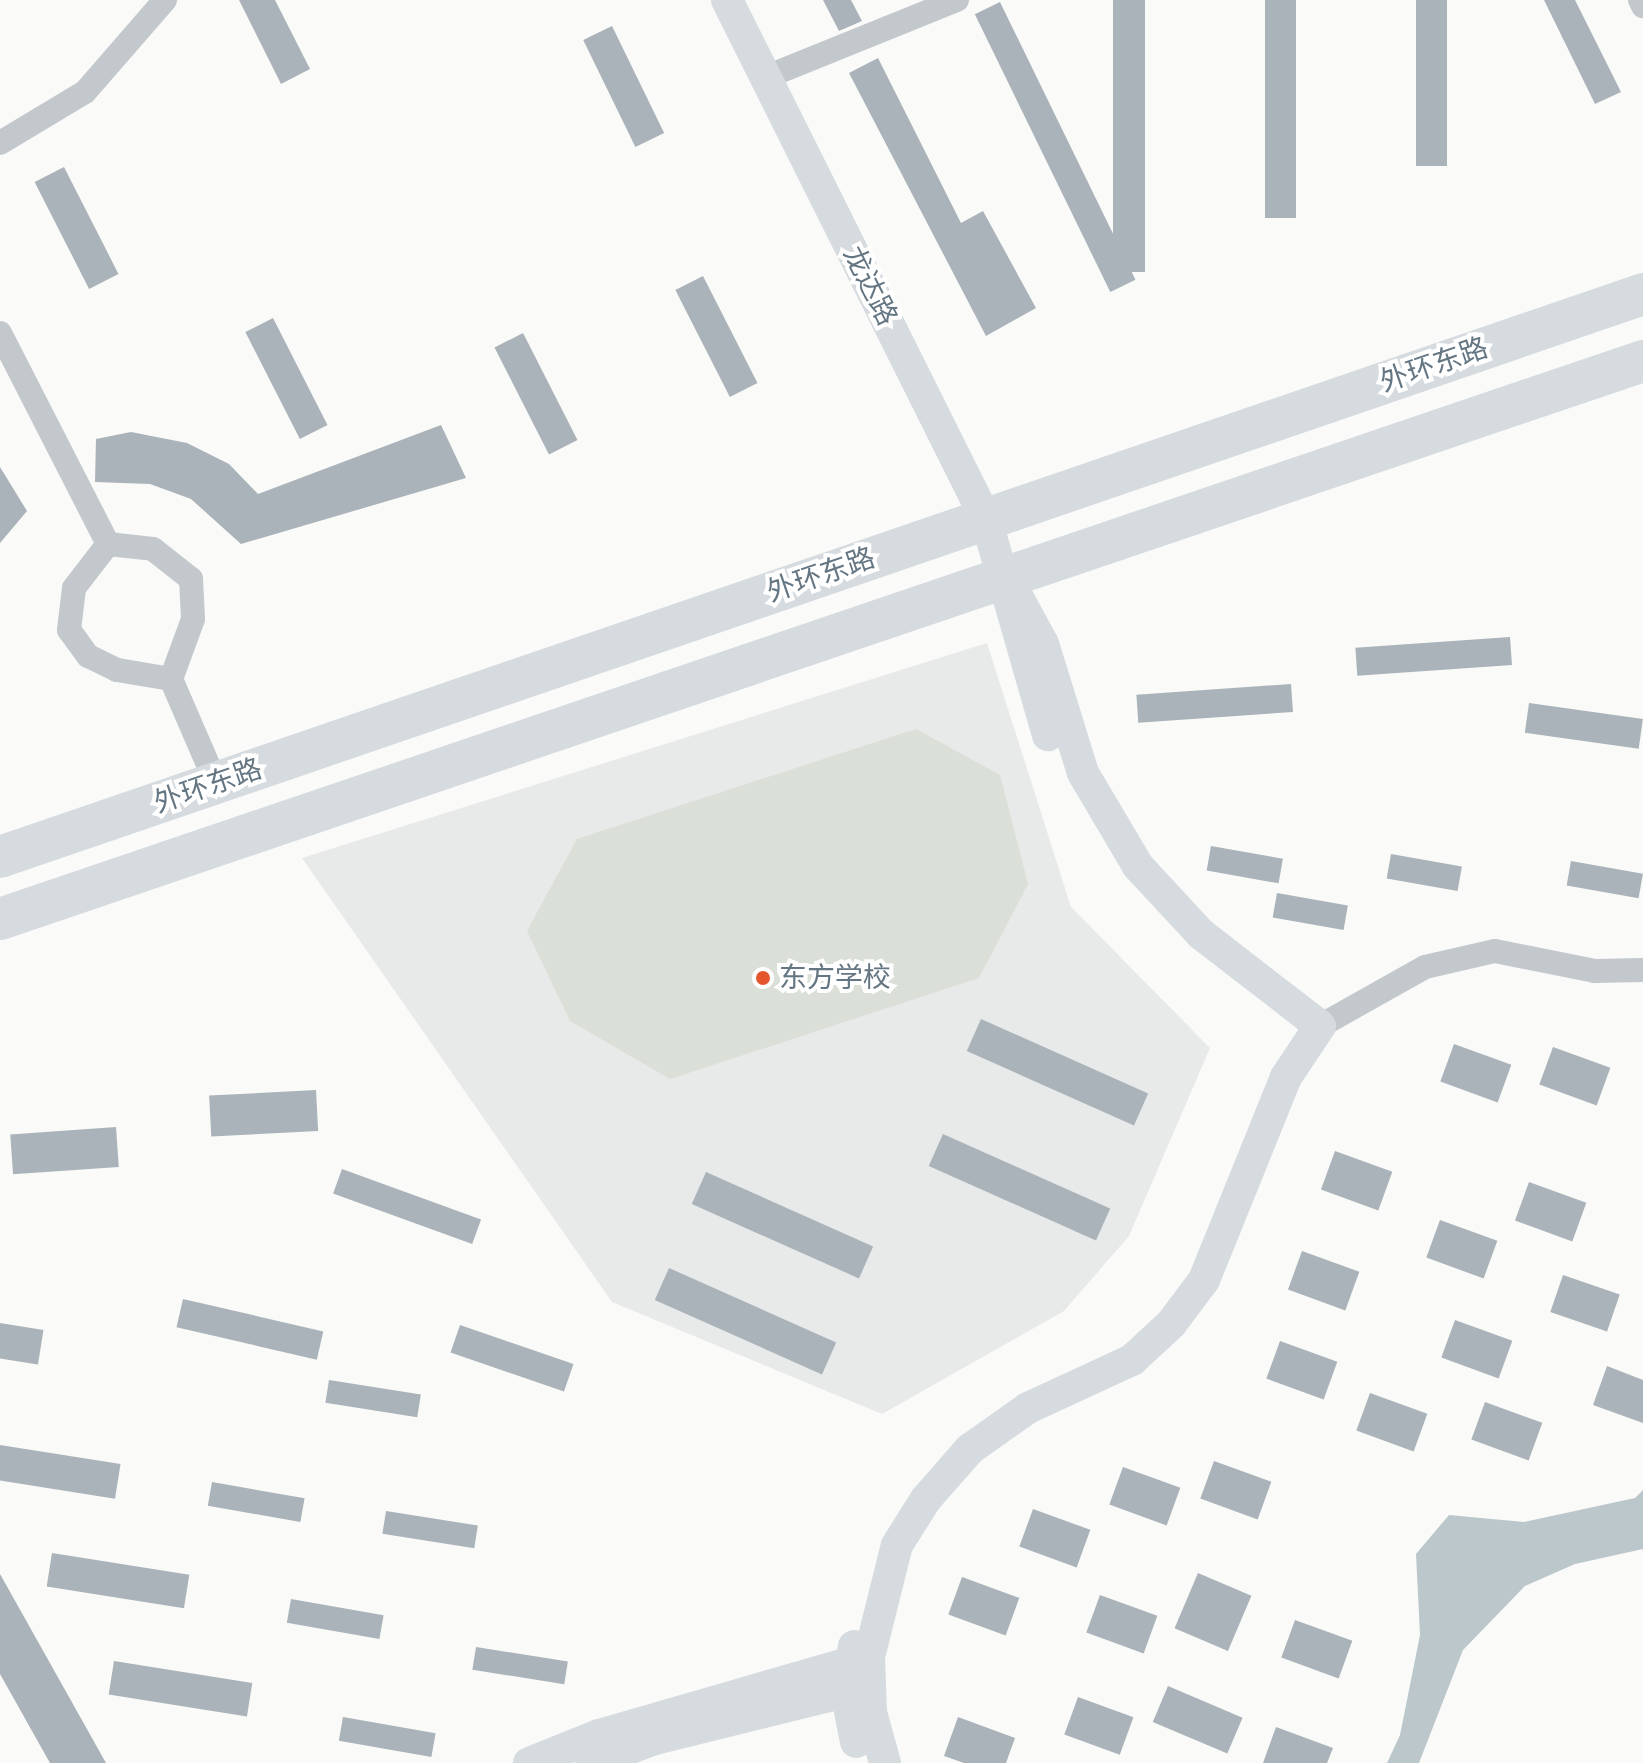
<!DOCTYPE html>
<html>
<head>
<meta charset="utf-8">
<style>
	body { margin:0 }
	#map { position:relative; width:1643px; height:1763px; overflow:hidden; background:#fafaf8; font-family:Karla,"Noto Sans SC",sans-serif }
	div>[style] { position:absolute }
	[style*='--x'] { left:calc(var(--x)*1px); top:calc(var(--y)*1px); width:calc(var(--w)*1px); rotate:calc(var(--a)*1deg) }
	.built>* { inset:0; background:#e8e9e9 }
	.green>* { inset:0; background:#dadfd7 }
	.water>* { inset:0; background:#bbc7cb }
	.building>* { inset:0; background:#aab3b9; transform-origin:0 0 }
	.street>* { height:24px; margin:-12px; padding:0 12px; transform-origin:12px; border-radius:12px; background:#c3c8cc }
	.secondary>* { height:32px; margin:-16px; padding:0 16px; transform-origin:16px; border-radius:16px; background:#d6dbdf }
	.highway>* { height:42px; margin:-21px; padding:0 21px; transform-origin:21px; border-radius:21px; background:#d6dbdf }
	.dots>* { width:22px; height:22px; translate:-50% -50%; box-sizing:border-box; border:4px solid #fff; border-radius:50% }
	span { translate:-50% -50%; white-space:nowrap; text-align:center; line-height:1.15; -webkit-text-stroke:8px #fff; paint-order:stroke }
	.street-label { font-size:28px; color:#657683 }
	.poi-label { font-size:28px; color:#657683 }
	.left { translate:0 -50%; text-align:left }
</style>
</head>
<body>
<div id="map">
	<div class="built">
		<div style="clip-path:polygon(987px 643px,1071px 907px,1210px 1048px,1129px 1236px,1064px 1311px,882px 1414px,612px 1302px,302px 858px)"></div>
	</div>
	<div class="green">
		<div style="clip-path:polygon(916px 729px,1000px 775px,1028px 884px,979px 978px,670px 1079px,570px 1021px,527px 931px,577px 839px)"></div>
	</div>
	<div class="water">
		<div style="clip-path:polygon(1643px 1490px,1643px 1549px,1575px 1564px,1525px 1586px,1463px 1650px,1419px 1763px,1387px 1763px,1400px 1735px,1420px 1635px,1416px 1554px,1449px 1515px,1524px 1522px,1635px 1498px)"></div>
	</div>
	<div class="building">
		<div style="clip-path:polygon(239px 0,275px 0,310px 69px,281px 84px)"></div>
		<div style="clip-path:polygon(823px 0,851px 0,862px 21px,839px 31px)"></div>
		<div style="left:1113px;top:0;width:32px;height:272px"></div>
		<div style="left:1265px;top:0;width:31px;height:218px"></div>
		<div style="left:1416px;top:0;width:31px;height:166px"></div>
		<div style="clip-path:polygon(1544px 0,1575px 0,1621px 92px,1595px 104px)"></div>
		<div style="left:1000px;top:2px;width:309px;height:28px;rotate:64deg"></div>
		<div style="left:612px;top:26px;width:119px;height:32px;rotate:64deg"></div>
		<div style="clip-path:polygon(878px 58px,961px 223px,983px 211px,1036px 308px,986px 336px,849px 73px)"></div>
		<div style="left:64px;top:167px;width:120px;height:33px;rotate:63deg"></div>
		<div style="left:703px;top:276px;width:120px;height:31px;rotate:63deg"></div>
		<div style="left:273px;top:318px;width:120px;height:31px;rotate:63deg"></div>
		<div style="left:523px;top:333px;width:120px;height:32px;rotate:63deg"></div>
		<div style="clip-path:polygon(441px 425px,466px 478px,241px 544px,191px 499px,150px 484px,95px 482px,96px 439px,131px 432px,187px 443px,229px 464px,258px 494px)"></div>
		<div style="clip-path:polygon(0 467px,27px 511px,0 543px)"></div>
		<div style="left:1510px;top:637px;width:28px;height:155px;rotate:86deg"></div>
		<div style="left:1291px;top:684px;width:28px;height:155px;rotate:86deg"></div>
		<div style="left:1529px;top:703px;width:115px;height:30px;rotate:8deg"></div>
		<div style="left:1211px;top:846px;width:73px;height:25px;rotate:10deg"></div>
		<div style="left:1391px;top:854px;width:72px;height:25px;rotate:10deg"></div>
		<div style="left:1571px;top:861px;width:73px;height:25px;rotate:10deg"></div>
		<div style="left:1277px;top:893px;width:72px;height:25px;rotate:10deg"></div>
		<div style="left:981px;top:1019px;width:183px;height:35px;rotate:24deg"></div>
		<div style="left:1454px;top:1044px;width:61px;height:40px;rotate:20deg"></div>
		<div style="left:1553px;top:1047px;width:61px;height:40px;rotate:20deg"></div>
		<div style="left:316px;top:1090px;width:41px;height:107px;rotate:87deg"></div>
		<div style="left:116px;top:1127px;width:40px;height:106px;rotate:86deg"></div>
		<div style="left:943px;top:1134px;width:183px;height:35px;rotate:24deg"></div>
		<div style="left:1335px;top:1151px;width:61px;height:41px;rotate:20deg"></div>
		<div style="left:342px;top:1169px;width:148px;height:26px;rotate:20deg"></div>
		<div style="left:706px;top:1172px;width:183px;height:35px;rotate:24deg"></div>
		<div style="left:1529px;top:1182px;width:61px;height:41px;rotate:20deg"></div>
		<div style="left:1440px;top:1220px;width:61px;height:40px;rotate:20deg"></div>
		<div style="left:1302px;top:1251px;width:61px;height:41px;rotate:20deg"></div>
		<div style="left:669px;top:1268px;width:183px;height:35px;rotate:24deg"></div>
		<div style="left:1563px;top:1275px;width:60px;height:39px;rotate:19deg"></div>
		<div style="left:183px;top:1299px;width:144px;height:29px;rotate:13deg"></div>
		<div style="left:1455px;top:1320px;width:61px;height:40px;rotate:20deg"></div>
		<div style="left:0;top:1323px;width:44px;height:35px;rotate:9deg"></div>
		<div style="left:460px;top:1325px;width:120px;height:29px;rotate:19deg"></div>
		<div style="left:1280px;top:1341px;width:61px;height:40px;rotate:20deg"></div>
		<div style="clip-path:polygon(1607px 1366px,1643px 1380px,1643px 1423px,1593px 1405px)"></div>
		<div style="left:329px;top:1380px;width:93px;height:23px;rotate:9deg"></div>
		<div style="left:1370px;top:1393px;width:61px;height:40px;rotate:20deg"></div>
		<div style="left:1485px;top:1402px;width:61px;height:40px;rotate:20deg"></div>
		<div style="left:0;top:1445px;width:122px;height:35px;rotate:9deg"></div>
		<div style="left:1214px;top:1461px;width:61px;height:40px;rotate:20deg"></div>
		<div style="left:1123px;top:1467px;width:61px;height:40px;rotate:20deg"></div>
		<div style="left:212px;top:1482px;width:94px;height:24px;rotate:10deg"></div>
		<div style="left:1033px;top:1509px;width:61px;height:40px;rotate:20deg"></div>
		<div style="left:386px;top:1511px;width:93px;height:23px;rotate:9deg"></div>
		<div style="left:52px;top:1553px;width:139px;height:34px;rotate:9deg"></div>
		<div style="left:1198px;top:1573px;width:58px;height:60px;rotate:23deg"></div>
		<div style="clip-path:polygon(0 1574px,106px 1763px,50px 1763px,0 1674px)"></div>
		<div style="left:962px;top:1577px;width:61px;height:40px;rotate:20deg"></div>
		<div style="left:1100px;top:1595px;width:61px;height:40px;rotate:20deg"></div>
		<div style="left:291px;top:1599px;width:94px;height:24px;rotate:10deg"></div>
		<div style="left:1295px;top:1620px;width:61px;height:40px;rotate:20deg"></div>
		<div style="left:476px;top:1647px;width:93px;height:23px;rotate:9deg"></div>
		<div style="left:114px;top:1661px;width:140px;height:34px;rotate:9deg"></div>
		<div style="left:1168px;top:1686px;width:81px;height:39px;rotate:23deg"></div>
		<div style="left:1078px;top:1697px;width:59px;height:40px;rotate:20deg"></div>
		<div style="left:343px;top:1717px;width:94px;height:24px;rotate:10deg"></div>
		<div style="clip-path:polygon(958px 1717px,1015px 1738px,1006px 1763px,964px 1763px,944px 1756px)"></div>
		<div style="clip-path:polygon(1276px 1727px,1333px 1748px,1327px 1763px,1263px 1763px)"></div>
	</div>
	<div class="street">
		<div style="--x:1640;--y:0;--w:7;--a:63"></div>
		<div style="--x:766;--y:77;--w:206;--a:-22"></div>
		<div style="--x:0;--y:143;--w:99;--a:-31"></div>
		<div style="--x:85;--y:92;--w:122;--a:-49"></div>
		<div style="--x:0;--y:333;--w:237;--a:62.9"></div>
		<div style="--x:108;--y:544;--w:45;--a:6.3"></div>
		<div style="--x:153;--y:549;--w:48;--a:38.3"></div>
		<div style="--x:191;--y:579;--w:40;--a:87.1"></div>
		<div style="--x:193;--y:619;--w:64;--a:110.1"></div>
		<div style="--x:171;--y:679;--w:55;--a:-170.5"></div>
		<div style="--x:117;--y:670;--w:32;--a:-154"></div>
		<div style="--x:88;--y:656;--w:32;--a:-126"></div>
		<div style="--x:69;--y:630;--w:42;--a:-83.2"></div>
		<div style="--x:74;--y:588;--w:56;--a:-52.3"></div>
		<div style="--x:171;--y:679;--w:113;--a:66.6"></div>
		<div style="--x:1320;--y:1026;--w:120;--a:-29.3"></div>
		<div style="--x:1425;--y:967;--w:72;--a:-12.9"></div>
		<div style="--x:1495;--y:951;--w:102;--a:11.3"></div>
		<div style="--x:1595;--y:971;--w:48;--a:-1.2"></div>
	</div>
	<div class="secondary">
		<div style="--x:727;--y:0;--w:580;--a:63.48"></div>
		<div style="--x:986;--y:519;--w:225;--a:74"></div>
		<div style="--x:854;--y:1646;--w:46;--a:100.1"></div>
		<div style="--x:846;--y:1691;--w:52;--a:78.9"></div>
		<div style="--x:529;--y:1763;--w:75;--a:-21.8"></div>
		<div style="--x:599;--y:1735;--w:281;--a:-16.1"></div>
		<div style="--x:591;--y:1763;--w:68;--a:-20.6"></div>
		<div style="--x:655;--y:1739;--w:216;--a:-13.9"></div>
		<div style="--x:885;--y:1763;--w:53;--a:-105.4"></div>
		<div style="--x:871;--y:1712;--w:55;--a:-92.1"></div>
		<div style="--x:869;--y:1657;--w:115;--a:-76"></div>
		<div style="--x:897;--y:1545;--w:54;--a:-57.8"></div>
		<div style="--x:926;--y:1499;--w:67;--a:-48.7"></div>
		<div style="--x:970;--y:1449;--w:71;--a:-35.3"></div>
		<div style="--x:1028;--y:1408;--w:115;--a:-24.8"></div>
		<div style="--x:1132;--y:1360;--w:53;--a:-42.7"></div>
		<div style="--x:1171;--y:1324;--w:55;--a:-53.1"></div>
		<div style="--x:1204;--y:1280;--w:219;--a:-68"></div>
		<div style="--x:1286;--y:1077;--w:61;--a:-56.3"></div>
		<div style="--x:1320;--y:1026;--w:150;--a:-142.3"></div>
		<div style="--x:1201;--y:934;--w:93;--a:-132.8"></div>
		<div style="--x:1138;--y:866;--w:108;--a:-120.6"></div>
		<div style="--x:1083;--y:773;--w:135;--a:-107.2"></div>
		<div style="--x:1043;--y:644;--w:80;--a:-118.5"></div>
	</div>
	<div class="highway">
		<div style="--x:0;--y:857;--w:1737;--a:-18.91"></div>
		<div style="--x:0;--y:919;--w:1735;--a:-18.76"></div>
	</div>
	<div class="dots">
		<div style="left:763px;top:978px;background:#e4572e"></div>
	</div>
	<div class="street-label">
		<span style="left:870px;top:286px;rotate:63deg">龙达路</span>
		<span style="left:1434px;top:365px;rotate:-19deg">外环东路</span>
		<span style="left:821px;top:575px;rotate:-19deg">外环东路</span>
		<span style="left:208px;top:786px;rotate:-19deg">外环东路</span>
	</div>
	<div class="poi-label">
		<span class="left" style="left:779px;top:978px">东方学校</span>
	</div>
</div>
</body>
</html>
